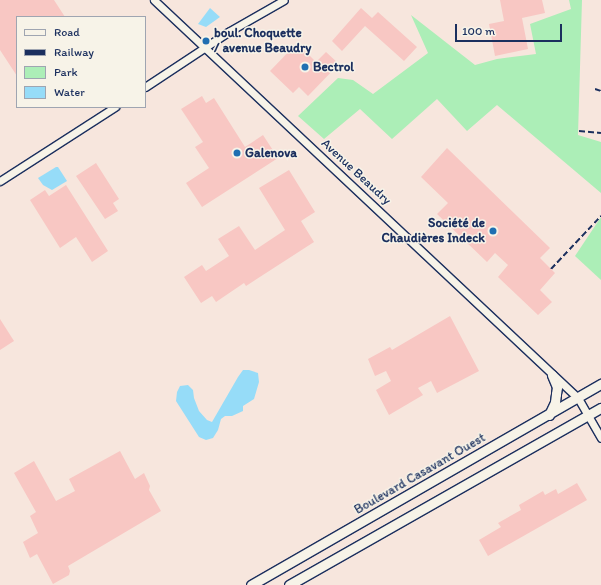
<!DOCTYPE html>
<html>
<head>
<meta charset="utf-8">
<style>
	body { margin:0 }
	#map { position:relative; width:601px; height:585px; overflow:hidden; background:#f7e6dd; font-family:Itim,sans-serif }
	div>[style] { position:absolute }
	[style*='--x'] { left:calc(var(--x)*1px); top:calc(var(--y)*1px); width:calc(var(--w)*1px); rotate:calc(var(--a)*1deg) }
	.green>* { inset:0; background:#aceeb7 }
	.water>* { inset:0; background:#96dcf8 }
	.building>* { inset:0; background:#f8c7c3 }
	.roads { filter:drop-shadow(1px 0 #1b2f5e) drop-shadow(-1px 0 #1b2f5e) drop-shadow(0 1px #1b2f5e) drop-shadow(0 -1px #1b2f5e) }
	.minor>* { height:7px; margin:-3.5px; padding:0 3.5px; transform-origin:3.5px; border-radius:3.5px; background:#f7f3e8 }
	.major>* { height:9px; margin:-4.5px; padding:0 4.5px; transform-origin:4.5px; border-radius:4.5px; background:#f7f3e8 }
	.rail>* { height:2px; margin-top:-1px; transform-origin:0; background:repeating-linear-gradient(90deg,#1b2f5e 0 6px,transparent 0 9px) }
	.dots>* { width:11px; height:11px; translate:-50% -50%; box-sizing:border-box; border:2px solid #f7f3e8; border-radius:50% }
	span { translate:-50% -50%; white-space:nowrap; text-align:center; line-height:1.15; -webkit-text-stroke:3px #f7f3e8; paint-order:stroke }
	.poi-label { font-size:13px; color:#1b2f5e; font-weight:700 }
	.left { translate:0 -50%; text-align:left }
	.right { translate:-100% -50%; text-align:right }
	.street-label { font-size:13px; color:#1b2f5e }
	.legend { position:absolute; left:16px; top:16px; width:130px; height:92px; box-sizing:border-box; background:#f7f3e8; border:1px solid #9fa5b1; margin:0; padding:5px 7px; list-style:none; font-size:12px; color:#1b2f5e }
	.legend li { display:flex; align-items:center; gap:8px; height:20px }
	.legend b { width:20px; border:1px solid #9fa5b1 }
	.scale { position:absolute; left:455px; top:24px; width:107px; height:18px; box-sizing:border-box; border:2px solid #1b2f5e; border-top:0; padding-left:5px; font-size:12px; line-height:14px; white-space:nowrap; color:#1b2f5e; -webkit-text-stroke:3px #f7f3e8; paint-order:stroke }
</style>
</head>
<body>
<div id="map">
	<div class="green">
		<div style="clip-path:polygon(569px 0,582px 0,578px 135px,601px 142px,601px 193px,497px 105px,467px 131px,437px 99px,392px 139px,360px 109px,324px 139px,298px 116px,338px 78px,353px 80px,373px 94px,428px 53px,411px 15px,475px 65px,497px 59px,536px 54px,530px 24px,571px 9px)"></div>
		<div style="clip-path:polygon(601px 217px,601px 280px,575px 256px)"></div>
	</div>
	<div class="water">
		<div style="clip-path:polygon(210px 8px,220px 17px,206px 27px,198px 24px)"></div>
		<div style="clip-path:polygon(56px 167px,58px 167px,67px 181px,52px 190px,43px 185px,38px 178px)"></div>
		<div style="clip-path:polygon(243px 370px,249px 370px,258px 373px,259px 382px,254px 399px,243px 406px,243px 411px,232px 416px,225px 416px,221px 419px,218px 430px,213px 438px,206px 440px,199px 437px,176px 401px,177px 392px,180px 386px,188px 385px,193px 390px,194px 398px,199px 411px,207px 420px,212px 422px,238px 377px)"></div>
	</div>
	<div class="building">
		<div style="clip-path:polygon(0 0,54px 0,65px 17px,17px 17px,17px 76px,0 50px)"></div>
		<div style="clip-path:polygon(500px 0,542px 0,545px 13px,522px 18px,528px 49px,495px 56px,489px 24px,504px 21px)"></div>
		<div style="clip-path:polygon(361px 8px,372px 18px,378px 12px,417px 47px,404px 61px,365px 26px,342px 51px,332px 41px)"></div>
		<div style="clip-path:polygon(297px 43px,316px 62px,326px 52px,339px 64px,308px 96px,299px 87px,293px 93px,270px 71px)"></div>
		<div style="clip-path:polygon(202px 96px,206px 103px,214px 98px,245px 147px,263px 135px,278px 158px,202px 207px,186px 183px,209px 168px,195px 147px,203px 142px,181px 109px)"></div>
		<div style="clip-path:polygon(447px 148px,550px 248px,540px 258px,555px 273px,540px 290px,552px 302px,538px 315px,498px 277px,508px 265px,495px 253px,487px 262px,437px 214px,448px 203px,421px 177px)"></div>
		<div style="clip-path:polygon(96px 163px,119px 199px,113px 203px,118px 211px,105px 219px,76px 176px)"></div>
		<div style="clip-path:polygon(289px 170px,315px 212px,301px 221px,314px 242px,246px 286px,244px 283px,216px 302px,212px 296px,201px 303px,184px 277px,202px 265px,206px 271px,229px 256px,218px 239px,239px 226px,255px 250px,285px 230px,259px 188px)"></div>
		<div style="clip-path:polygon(66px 185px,108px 251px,92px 262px,76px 237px,60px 248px,30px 200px,45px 190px,49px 196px)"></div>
		<div style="clip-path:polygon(450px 316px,479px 371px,437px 393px,431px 381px,418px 388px,423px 395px,389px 415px,376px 390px,391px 381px,386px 371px,375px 376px,368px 359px,390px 347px,392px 350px)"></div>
		<div style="clip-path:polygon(0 319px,14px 341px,0 350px)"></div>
		<div style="clip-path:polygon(120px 451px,135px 479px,144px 473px,150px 486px,149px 490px,161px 511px,68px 566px,70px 571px,69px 575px,53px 584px,37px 554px,30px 558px,23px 542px,38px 533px,30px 516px,36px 512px,14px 473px,34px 461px,56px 501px,75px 491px,69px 479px)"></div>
		<div style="clip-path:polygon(577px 483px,587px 500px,488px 556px,479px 540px,501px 527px,498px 523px,521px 510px,519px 505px,543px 491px,545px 495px,556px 489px,558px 494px)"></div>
	</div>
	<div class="roads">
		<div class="minor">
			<div style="--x:154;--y:0;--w:582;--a:43.19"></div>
			<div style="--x:578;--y:398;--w:46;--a:60.1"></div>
			<div style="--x:145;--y:87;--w:100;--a:-33.5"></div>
			<div style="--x:228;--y:32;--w:64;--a:-29.7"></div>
			<div style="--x:0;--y:181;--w:137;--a:-32.8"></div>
		</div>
		<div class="major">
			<div style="--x:549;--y:415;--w:14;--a:-65"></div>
			<div style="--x:555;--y:402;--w:8;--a:-83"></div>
			<div style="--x:556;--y:394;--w:7;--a:-82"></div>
			<div style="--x:557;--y:387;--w:13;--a:-113"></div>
			<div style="--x:251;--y:585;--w:404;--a:-29.9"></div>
			<div style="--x:289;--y:585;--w:359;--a:-29.6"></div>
		</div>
	</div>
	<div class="rail">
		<div style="--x:595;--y:89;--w:6;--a:18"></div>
		<div style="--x:579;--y:131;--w:22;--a:5"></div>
		<div style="--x:551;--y:269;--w:73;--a:-46.7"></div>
	</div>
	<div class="dots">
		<div style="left:206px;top:41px;background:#1f6fb2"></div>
		<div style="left:305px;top:67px;background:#1f6fb2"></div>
		<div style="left:237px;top:153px;background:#1f6fb2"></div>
		<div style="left:493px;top:231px;background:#1f6fb2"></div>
	</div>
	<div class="poi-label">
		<span class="left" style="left:214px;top:41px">boul. Choquette<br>/ avenue Beaudry</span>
		<span class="left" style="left:313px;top:67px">Bectrol</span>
		<span class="left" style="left:245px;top:153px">Galenova</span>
		<span class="right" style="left:485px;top:231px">Société de<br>Chaudières Indeck</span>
	</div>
	<div class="street-label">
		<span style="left:356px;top:172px;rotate:43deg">Avenue Beaudry</span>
		<span style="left:420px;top:474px;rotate:-30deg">Boulevard Casavant Ouest</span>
	</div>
	<ul class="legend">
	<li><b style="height:5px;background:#f7f3e8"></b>Road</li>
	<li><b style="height:5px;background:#1b2f5e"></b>Railway</li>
	<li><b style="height:11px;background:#aceeb7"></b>Park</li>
	<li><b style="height:11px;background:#96dcf8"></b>Water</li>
	</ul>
	<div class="scale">100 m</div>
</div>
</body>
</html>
